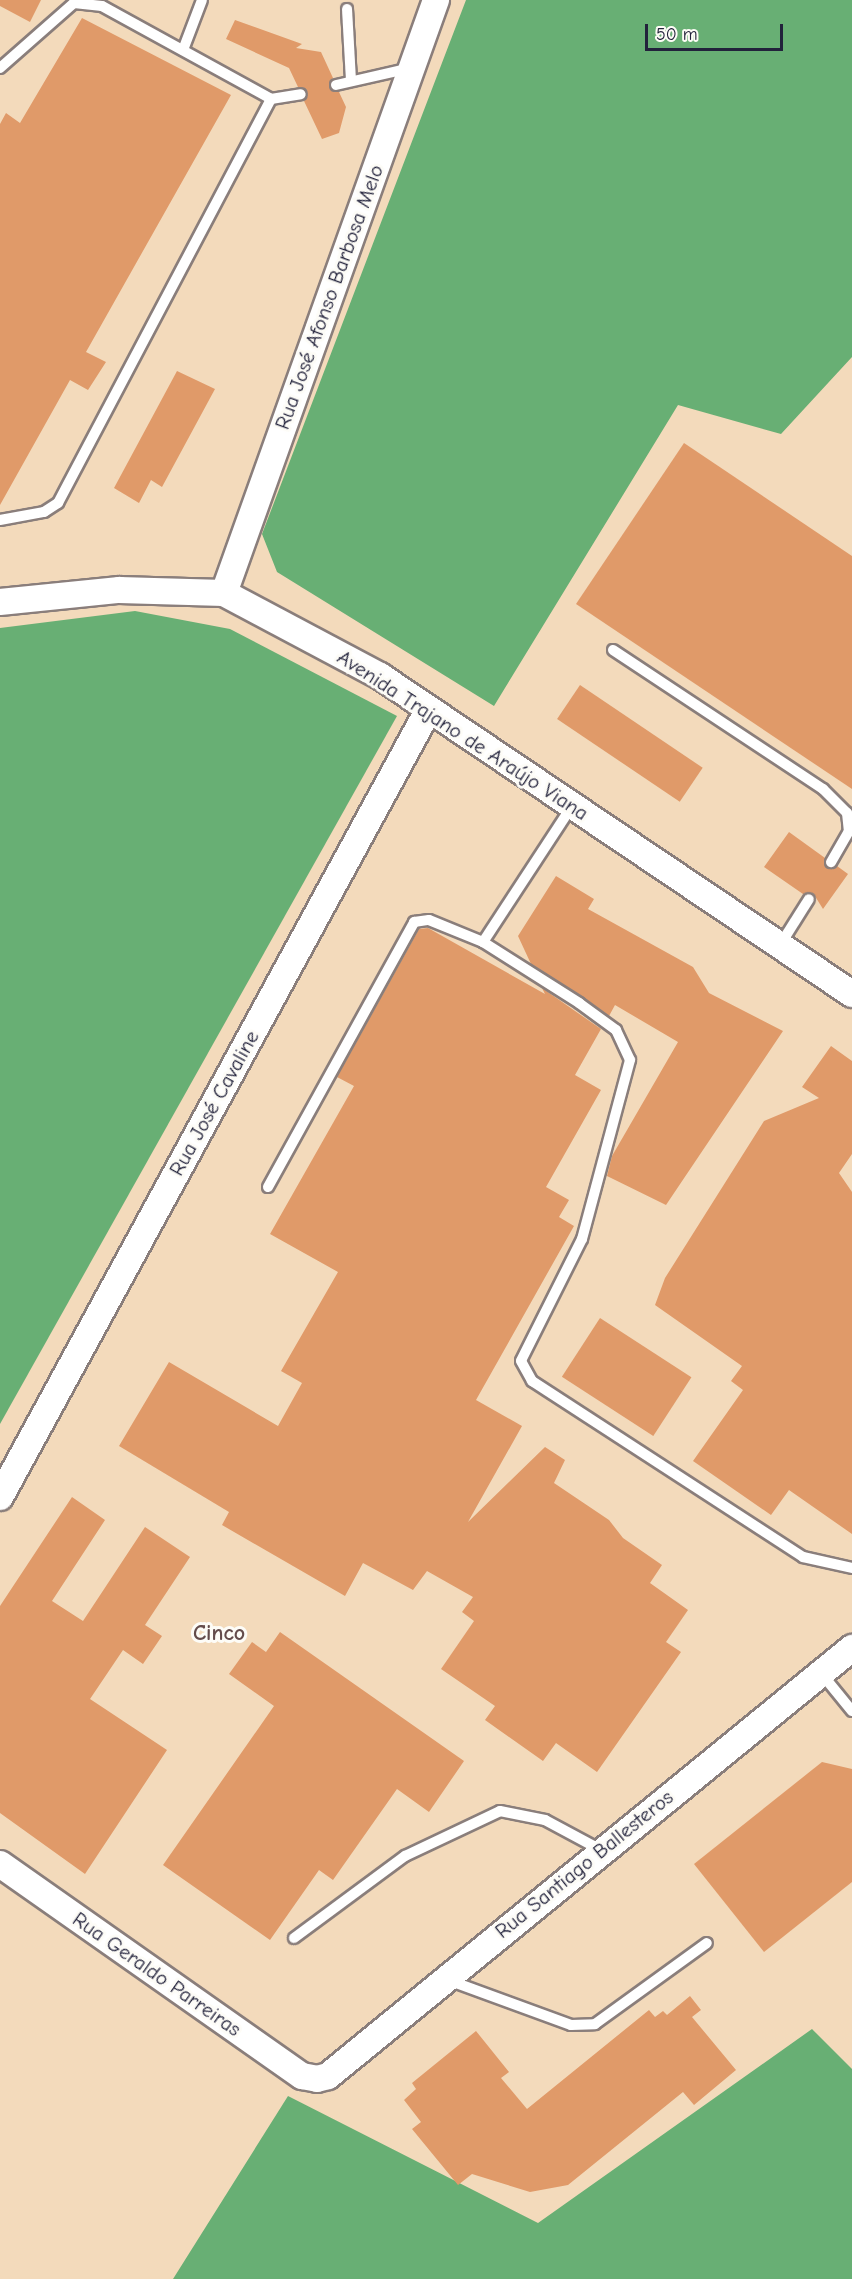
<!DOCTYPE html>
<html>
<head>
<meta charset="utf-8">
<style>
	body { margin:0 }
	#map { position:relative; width:852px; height:2279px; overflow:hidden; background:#f3dabb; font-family:"Comic Neue",sans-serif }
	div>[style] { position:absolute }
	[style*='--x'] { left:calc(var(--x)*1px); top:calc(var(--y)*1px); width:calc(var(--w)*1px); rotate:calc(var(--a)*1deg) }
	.forest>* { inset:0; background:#68af74 }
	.building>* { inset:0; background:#e09a69; transform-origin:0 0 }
	.roads { filter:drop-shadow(2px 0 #8a7e7b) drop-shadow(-2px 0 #8a7e7b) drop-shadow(0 2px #8a7e7b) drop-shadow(0 -2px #8a7e7b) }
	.service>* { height:10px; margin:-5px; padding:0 5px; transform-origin:5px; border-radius:5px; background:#fff }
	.tertiary>* { height:26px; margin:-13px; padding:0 13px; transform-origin:13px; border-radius:13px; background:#fff }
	span { translate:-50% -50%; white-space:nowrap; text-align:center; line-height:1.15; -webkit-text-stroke:6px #fdfcf7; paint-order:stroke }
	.street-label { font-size:21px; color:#22223b }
	.neighbourhood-label { font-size:22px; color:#644c4b; font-weight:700 }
	.scale { position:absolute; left:645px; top:24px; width:138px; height:27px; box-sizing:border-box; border:3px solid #22223b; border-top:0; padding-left:8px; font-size:18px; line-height:21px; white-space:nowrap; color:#22223b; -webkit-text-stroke:4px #fdfcf7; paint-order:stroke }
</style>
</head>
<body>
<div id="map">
	<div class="forest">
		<div style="clip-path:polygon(466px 0,852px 0,852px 357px,781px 434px,678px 405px,494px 706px,277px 572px,262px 534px)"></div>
		<div style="clip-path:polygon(135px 611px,230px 629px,397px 716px,0 1424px,0 628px)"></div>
		<div style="clip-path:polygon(812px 2029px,852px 2069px,852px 2279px,173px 2279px,288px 2096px,538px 2223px)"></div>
	</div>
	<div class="building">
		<div style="clip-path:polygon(0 0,41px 0,30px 22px,0 6px)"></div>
		<div style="clip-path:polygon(82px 18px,231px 95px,86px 352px,106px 362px,88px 390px,70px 380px,0 505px,0 124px,6px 113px,20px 123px)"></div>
		<div style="clip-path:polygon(235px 20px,302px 44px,296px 48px,321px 52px,333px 78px,329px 87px,339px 92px,346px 107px,339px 133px,322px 139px,304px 101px,307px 90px,298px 87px,289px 68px,226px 39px)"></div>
		<div style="clip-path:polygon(177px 371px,215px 389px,162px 487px,151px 480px,139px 503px,114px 488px)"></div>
		<div style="clip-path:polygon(684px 443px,852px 556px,852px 789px,576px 604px)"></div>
		<div style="left:580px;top:685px;width:148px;height:41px;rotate:34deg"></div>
		<div style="clip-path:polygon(789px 832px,825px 858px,827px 868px,837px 866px,848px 874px,823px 909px,813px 893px,803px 894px,764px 867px)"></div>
		<div style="clip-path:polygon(556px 876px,594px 899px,588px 909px,693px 967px,709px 993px,783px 1031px,666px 1205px,607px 1176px,612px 1156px,678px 1042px,615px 1005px,609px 1016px,531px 964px,518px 936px)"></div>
		<div style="clip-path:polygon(428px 928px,545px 994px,542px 988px,601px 1029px,575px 1075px,601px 1090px,546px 1187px,569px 1200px,559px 1217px,574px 1226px,476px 1400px,522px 1426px,468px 1522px,545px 1447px,565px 1460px,554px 1483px,609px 1520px,623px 1538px,662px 1565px,650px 1583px,688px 1610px,666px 1642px,681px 1652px,597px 1772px,556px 1743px,543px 1761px,485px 1720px,495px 1706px,441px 1669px,474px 1621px,462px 1612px,473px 1597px,427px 1571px,413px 1590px,363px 1563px,345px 1596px,222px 1525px,229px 1512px,119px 1446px,169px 1362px,278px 1426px,302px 1383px,281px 1371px,338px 1272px,270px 1234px,354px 1086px,337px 1077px,419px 929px)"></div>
		<div style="clip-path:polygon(831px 1046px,852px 1061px,852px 1154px,839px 1173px,852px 1192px,852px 1534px,789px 1490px,771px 1515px,693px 1461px,743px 1390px,731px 1381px,742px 1366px,655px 1305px,665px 1278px,764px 1121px,819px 1098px,802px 1087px)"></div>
		<div style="left:600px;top:1318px;width:109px;height:70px;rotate:33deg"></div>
		<div style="clip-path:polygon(72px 1497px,105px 1520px,52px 1601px,83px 1621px,145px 1527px,190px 1557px,145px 1625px,162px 1636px,143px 1664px,123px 1650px,90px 1699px,167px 1750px,85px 1874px,0 1813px,0 1606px)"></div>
		<div style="clip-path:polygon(280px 1632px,464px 1761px,429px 1812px,397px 1789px,333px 1880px,319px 1870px,270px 1940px,163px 1865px,274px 1706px,229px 1674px,252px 1642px,266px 1652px)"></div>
		<div style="clip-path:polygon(822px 1762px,852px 1769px,852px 1882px,764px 1952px,694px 1864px)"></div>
		<div style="clip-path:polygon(690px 1996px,701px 2010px,692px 2017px,736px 2070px,694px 2105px,683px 2092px,568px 2185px,530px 2192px,472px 2174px,458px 2185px,412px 2129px,421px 2122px,404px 2100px,416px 2089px,412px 2083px,476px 2031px,509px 2072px,501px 2078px,527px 2109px,649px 2010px,655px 2017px,663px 2011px,667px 2015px)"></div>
	</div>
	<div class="roads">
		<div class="service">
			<div style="--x:347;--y:9;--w:71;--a:86.8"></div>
			<div style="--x:183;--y:50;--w:53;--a:-69.2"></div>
			<div style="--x:0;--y:68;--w:98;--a:-41.3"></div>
			<div style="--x:74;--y:3;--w:28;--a:6"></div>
			<div style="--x:102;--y:6;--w:193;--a:28.8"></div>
			<div style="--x:271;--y:99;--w:30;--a:-9"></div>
			<div style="--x:336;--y:85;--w:76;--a:-12.9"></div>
			<div style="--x:0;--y:520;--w:45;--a:-10.3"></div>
			<div style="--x:44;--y:512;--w:17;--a:-33"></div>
			<div style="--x:58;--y:503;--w:457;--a:-62.2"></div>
			<div style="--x:613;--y:650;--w:252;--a:33.5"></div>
			<div style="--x:823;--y:789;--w:34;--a:45"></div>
			<div style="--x:847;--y:813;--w:18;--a:84"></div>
			<div style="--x:849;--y:831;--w:36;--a:120"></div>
			<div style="--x:483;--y:942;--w:163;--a:-56.8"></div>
			<div style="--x:780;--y:945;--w:54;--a:-57.8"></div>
			<div style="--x:268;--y:1187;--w:303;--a:-61.1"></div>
			<div style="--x:414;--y:922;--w:15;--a:-8"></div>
			<div style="--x:429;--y:920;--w:58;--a:22.2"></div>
			<div style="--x:483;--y:942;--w:114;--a:32.4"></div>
			<div style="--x:579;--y:1003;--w:46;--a:36.1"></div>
			<div style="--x:616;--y:1030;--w:33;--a:65"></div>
			<div style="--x:630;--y:1060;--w:185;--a:105"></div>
			<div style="--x:582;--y:1239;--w:136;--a:116.6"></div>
			<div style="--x:521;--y:1361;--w:23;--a:61"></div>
			<div style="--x:532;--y:1381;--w:323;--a:33"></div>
			<div style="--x:803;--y:1557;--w:50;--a:12.7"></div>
			<div style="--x:821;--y:1673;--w:49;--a:50.8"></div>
			<div style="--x:294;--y:1938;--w:138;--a:-36.5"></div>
			<div style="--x:405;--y:1856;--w:105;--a:-25.3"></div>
			<div style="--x:500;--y:1811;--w:46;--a:11.3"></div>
			<div style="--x:545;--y:1820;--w:64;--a:28.2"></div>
			<div style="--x:448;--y:1980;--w:131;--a:20.1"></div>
			<div style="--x:571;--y:2025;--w:24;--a:-2"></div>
			<div style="--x:595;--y:2024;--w:138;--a:-35.9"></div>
		</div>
		<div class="tertiary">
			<div style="--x:224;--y:593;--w:630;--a:-70.33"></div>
			<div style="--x:0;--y:602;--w:120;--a:-5.8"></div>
			<div style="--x:119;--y:590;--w:105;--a:1.6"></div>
			<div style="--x:224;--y:593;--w:177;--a:28"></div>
			<div style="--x:380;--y:676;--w:569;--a:33.97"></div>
			<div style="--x:0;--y:1497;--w:897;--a:-61.44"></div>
			<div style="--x:0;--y:1864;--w:369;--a:35.1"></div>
			<div style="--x:302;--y:2076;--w:15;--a:11"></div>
			<div style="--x:317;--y:2079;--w:11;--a:-15"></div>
			<div style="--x:328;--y:2076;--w:677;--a:-39.24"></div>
		</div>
	</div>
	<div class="street-label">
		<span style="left:329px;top:297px;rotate:-70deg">Rua José Afonso Barbosa Melo</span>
		<span style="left:463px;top:735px;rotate:33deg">Avenida Trajano de Araújo Viana</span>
		<span style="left:214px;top:1103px;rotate:-61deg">Rua José Cavaline</span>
		<span style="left:584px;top:1864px;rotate:-39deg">Rua Santiago Ballesteros</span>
		<span style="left:157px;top:1974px;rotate:35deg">Rua Geraldo Parreiras</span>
	</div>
	<div class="neighbourhood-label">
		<span style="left:219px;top:1634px">Cinco</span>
	</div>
	<div class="scale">50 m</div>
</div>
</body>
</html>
